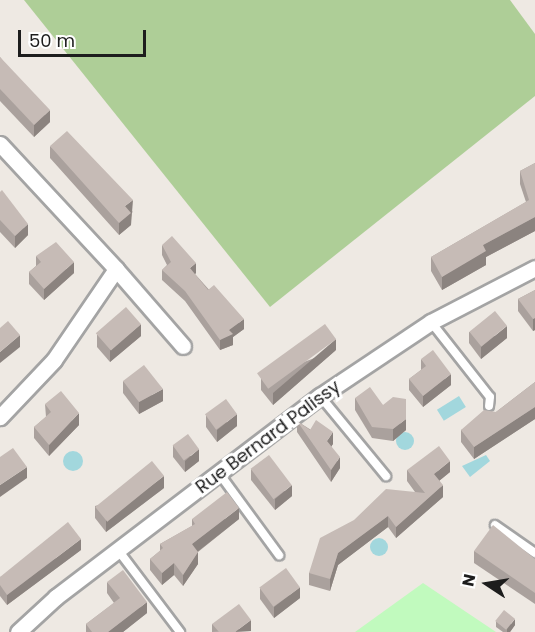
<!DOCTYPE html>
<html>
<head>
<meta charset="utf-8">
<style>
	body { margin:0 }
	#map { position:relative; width:535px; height:632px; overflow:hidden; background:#eee9e3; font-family:Poppins,sans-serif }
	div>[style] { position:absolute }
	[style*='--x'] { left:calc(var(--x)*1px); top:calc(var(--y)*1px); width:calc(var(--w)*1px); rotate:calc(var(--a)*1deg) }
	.forest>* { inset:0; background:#aece97 }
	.park>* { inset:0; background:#c1fabe }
	.water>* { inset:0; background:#a2d7dd; transform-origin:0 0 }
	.round { border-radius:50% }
	.roads { filter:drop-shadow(2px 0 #a4a4a4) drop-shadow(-2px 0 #a4a4a4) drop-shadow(0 2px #a4a4a4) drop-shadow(0 -2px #a4a4a4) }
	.service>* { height:8px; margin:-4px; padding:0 4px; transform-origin:4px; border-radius:4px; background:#fff }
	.minor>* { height:15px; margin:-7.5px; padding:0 7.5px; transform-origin:7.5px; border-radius:7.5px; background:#fff }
	.wall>* { inset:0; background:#aaa19d }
	.shaded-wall>* { inset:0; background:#8b837f }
	.building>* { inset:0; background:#c6bbb6; transform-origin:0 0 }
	span { translate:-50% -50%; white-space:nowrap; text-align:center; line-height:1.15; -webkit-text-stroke:6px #fff; paint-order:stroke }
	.street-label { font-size:18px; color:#1d1d1d }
	.north { position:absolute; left:457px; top:554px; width:60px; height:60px; -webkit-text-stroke:4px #fff; paint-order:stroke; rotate:282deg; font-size:16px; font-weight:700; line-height:24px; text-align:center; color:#1d1d1d }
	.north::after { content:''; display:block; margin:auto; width:21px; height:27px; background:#1d1d1d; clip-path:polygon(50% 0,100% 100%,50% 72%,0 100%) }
	.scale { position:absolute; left:18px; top:30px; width:128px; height:27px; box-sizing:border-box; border:3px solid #1d1d1d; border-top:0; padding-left:8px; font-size:18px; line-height:21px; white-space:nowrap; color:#1d1d1d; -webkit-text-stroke:4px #fff; paint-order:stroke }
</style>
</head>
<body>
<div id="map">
	<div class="forest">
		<div style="clip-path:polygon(24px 0,510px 0,535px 34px,535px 96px,270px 307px)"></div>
	</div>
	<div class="park">
		<div style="clip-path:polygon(423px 583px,496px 632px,355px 632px)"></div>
	</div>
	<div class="water">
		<div style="left:459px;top:396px;width:13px;height:26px;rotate:58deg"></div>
		<div class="round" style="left:396px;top:432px;width:18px;height:18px"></div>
		<div class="round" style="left:63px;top:451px;width:20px;height:20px"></div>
		<div style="clip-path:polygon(486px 455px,490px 461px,470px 477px,462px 466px)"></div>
		<div class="round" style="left:370px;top:538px;width:18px;height:18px"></div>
	</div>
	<div class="roads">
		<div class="service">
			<div style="--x:431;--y:322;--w:95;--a:51.8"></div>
			<div style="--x:490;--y:397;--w:9;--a:96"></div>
			<div style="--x:320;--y:396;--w:104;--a:50.5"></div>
			<div style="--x:219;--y:473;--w:102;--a:53.8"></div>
			<div style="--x:495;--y:525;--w:49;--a:35"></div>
			<div style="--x:118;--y:550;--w:103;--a:52.9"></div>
		</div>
		<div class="minor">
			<div style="--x:0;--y:144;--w:171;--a:47.1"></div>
			<div style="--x:116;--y:269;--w:110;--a:124.3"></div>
			<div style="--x:54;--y:360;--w:79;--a:133.5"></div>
			<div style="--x:116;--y:269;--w:102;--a:49"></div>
			<div style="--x:18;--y:632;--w:52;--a:-42.6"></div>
			<div style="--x:56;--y:597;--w:332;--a:-37.3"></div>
			<div style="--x:320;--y:396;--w:133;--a:-33.7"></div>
			<div style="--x:431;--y:322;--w:117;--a:-27.4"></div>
		</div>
	</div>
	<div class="wall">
		<div style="clip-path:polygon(0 57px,50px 122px,34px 137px,0 101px)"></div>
		<div style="clip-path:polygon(50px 146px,133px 212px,131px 213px,131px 225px,119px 235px,50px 158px)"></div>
		<div style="clip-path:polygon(535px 163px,535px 231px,486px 257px,486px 265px,442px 290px,431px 271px,431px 257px,526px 202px,520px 184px,520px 171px)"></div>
		<div style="clip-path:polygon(0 192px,28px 235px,15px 248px,0 232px)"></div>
		<div style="clip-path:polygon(162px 245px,196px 273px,195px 274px,244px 329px,233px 337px,233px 345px,220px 350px,185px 301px,162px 280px,162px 270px,167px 265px,162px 255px)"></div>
		<div style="clip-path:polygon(36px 256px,74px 273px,44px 300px,29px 284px,29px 272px,36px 266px)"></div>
		<div style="clip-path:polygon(535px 290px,535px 330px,533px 331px,518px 311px,518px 299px)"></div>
		<div style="clip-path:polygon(469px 332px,507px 338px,481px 359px,469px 343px)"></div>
		<div style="clip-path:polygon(97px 335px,141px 336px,110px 362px,97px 347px)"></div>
		<div style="clip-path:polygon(336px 350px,273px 405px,261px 390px,261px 378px)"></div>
		<div style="clip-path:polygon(421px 359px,451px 385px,423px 407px,409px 390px,409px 379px,421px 370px)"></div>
		<div style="clip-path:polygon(123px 381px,163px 401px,139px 414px,123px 393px)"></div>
		<div style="clip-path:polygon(535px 382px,535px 419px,474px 459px,461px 442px,461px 430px,496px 412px)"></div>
		<div style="clip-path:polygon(355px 398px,383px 405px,406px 430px,393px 441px,372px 438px,355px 410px)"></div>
		<div style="clip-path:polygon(45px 404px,79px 425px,49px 456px,34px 438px,34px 427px,46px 417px)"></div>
		<div style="clip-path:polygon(206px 415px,237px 426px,217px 442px,206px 427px)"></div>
		<div style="clip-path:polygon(297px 421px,333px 444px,331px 446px,340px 468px,331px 482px,297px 432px)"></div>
		<div style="clip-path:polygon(173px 445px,199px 461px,185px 472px,173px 457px)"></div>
		<div style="clip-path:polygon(251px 469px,292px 496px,275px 510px,251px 480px)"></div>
		<div style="clip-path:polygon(407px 470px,450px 472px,439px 481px,443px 497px,396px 538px,388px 527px,338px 565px,330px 591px,309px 585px,309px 573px,415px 492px,407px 481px)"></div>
		<div style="clip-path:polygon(164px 488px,106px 532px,95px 518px,95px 506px)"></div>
		<div style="clip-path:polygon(192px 519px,239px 519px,198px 552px,198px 564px,183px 586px,174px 575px,162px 585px,150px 570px,150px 559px,160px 551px,160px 544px,192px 526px)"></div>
		<div style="clip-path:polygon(81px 550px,7px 605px,0 596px,0 577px)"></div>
		<div style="clip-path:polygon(474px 551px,535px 559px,535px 604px,474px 563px)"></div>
		<div style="clip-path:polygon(107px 582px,147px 613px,123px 632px,86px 632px,86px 624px,114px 603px,107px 593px)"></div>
		<div style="clip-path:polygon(260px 588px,300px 598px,274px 618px,260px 599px)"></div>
		<div style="clip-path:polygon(496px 621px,515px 625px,510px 632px,503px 632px,496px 627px)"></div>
		<div style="clip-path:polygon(212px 624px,251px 631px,212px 632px)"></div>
	</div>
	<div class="shaded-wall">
		<div style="clip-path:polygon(50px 110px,50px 122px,34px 137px,34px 125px)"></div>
		<div style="clip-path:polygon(133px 200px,131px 225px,119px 235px,119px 223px,125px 206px)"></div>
		<div style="clip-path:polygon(535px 217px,535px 231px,486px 257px,486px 265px,442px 290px,442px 277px,483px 245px)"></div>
		<div style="clip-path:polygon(28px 224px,28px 235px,15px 248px,15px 236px)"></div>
		<div style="clip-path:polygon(74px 262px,74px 273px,44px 300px,44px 289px)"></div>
		<div style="clip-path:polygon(196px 263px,196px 273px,190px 279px,190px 268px)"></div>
		<div style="clip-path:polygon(535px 318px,535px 330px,533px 331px,533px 319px)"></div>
		<div style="clip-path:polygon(244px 319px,244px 329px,233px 337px,233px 345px,220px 350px,220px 340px,229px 330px)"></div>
		<div style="clip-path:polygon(141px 324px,141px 336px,110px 362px,110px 350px)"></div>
		<div style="clip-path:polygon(507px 326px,507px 338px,481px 359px,481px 347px)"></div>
		<div style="clip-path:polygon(20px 335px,20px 347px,0 363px,0 352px)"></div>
		<div style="clip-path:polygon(336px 339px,336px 350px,273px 405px,273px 393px)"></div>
		<div style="clip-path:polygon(451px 374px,451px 385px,423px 407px,423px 396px)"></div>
		<div style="clip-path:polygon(163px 389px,163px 401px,139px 414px,139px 402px)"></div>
		<div style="clip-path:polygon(535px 407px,535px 419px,474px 459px,474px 447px)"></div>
		<div style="clip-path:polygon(79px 413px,79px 425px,49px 456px,49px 445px)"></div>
		<div style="clip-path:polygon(237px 414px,237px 426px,217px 442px,217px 430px)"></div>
		<div style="clip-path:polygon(406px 419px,406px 430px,393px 441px,393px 429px)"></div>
		<div style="clip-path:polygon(333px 432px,333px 444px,327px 453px,327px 441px)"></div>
		<div style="clip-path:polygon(199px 449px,199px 461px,185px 472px,185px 461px)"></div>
		<div style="clip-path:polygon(340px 457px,340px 468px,331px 482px,331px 470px)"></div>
		<div style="clip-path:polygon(450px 461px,450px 472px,434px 485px,434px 474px)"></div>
		<div style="clip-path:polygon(27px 467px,27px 478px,0 497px,0 485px)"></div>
		<div style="clip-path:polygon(164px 476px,164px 488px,106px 532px,106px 520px)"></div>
		<div style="clip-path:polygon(292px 485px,292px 496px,275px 510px,275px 499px)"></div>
		<div style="clip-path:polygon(443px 485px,443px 497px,396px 538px,396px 527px)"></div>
		<div style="clip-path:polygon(239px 508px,239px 519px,192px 556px,192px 544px)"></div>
		<div style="clip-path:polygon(388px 516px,388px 527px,338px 565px,330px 591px,330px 579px,338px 553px)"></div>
		<div style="clip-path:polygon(81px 539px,81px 550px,7px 605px,7px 595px)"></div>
		<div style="clip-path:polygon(198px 552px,198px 564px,183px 586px,183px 575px)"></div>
		<div style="clip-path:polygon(174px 563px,174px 575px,162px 585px,162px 573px)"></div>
		<div style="clip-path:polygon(300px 587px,300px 598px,274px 618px,274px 607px)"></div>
		<div style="clip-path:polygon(147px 602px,147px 613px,123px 632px,108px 632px)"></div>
		<div style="clip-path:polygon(515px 619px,515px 625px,510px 632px,507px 632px,507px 629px)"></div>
		<div style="clip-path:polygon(251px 620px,251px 631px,235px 632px)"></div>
	</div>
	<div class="building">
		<div style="clip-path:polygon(0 57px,50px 110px,34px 125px,0 89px)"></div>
		<div style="clip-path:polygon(67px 131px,133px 200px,125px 206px,131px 213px,119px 223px,50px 146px)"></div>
		<div style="clip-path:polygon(535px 163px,535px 217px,483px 245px,486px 251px,442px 277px,431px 257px,529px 200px,520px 171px)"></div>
		<div style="clip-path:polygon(2px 190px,28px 224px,15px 236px,0 220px,0 192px)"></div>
		<div style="clip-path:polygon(172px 236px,196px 263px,190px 268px,208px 290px,214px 285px,244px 319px,229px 330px,233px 334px,220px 340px,185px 291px,162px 270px,171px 262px,162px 245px)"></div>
		<div style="clip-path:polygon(56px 242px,74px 262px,44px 289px,29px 272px,41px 262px,36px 256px)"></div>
		<div style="clip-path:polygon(535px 290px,535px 318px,533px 319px,518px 299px)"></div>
		<div style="left:126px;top:307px;width:23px;height:40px;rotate:49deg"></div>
		<div style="left:495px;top:311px;width:19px;height:33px;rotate:51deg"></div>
		<div style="clip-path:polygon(8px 321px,20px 335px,0 352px,0 328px)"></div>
		<div style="left:325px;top:324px;width:19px;height:84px;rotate:54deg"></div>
		<div style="clip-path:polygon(433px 350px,451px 374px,423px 396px,409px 379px,426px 366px,421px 359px)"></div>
		<div style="clip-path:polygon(144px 365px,163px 389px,139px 402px,123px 381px)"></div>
		<div style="clip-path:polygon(535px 382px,535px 407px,474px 447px,461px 430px,484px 410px,496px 412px)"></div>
		<div style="clip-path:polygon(370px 387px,383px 405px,393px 397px,406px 399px,406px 419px,393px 429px,372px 427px,355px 398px)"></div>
		<div style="clip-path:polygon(61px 391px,79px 413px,49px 445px,34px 427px,51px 412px,45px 404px)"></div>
		<div style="left:226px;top:399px;width:19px;height:26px;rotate:54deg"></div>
		<div style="clip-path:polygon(316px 420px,333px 432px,327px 441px,340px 457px,331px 470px,297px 421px,310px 430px)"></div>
		<div style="left:188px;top:434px;width:19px;height:19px;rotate:54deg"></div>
		<div style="clip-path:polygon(439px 446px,450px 461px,434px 474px,443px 485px,396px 527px,388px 516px,338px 553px,330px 579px,309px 573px,320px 538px,354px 520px,386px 489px,425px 493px,407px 470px)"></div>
		<div style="clip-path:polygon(13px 448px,27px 467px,0 485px,0 457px)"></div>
		<div style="left:269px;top:455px;width:38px;height:23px;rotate:53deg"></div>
		<div style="left:152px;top:461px;width:19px;height:73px;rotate:51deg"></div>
		<div style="clip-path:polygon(227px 492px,239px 508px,192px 544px,198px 552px,183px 575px,174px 563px,162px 573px,150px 559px,163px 548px,160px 544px,195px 524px,192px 519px)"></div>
		<div style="clip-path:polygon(68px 522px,81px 539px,7px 595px,0 585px,0 577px)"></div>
		<div style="clip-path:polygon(493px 525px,535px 559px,535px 593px,474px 551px)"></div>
		<div style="left:286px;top:568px;width:24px;height:33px;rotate:54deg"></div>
		<div style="clip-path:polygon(123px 570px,147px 602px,108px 632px,92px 632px,86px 624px,120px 598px,107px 582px)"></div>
		<div style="clip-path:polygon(239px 604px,251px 620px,235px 632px,219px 632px,212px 624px)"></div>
		<div style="left:504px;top:610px;width:14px;height:14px;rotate:39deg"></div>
	</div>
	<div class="street-label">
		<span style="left:268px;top:437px;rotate:-37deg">Rue Bernard Palissy</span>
	</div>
	<div class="north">N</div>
	<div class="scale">50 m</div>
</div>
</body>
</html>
